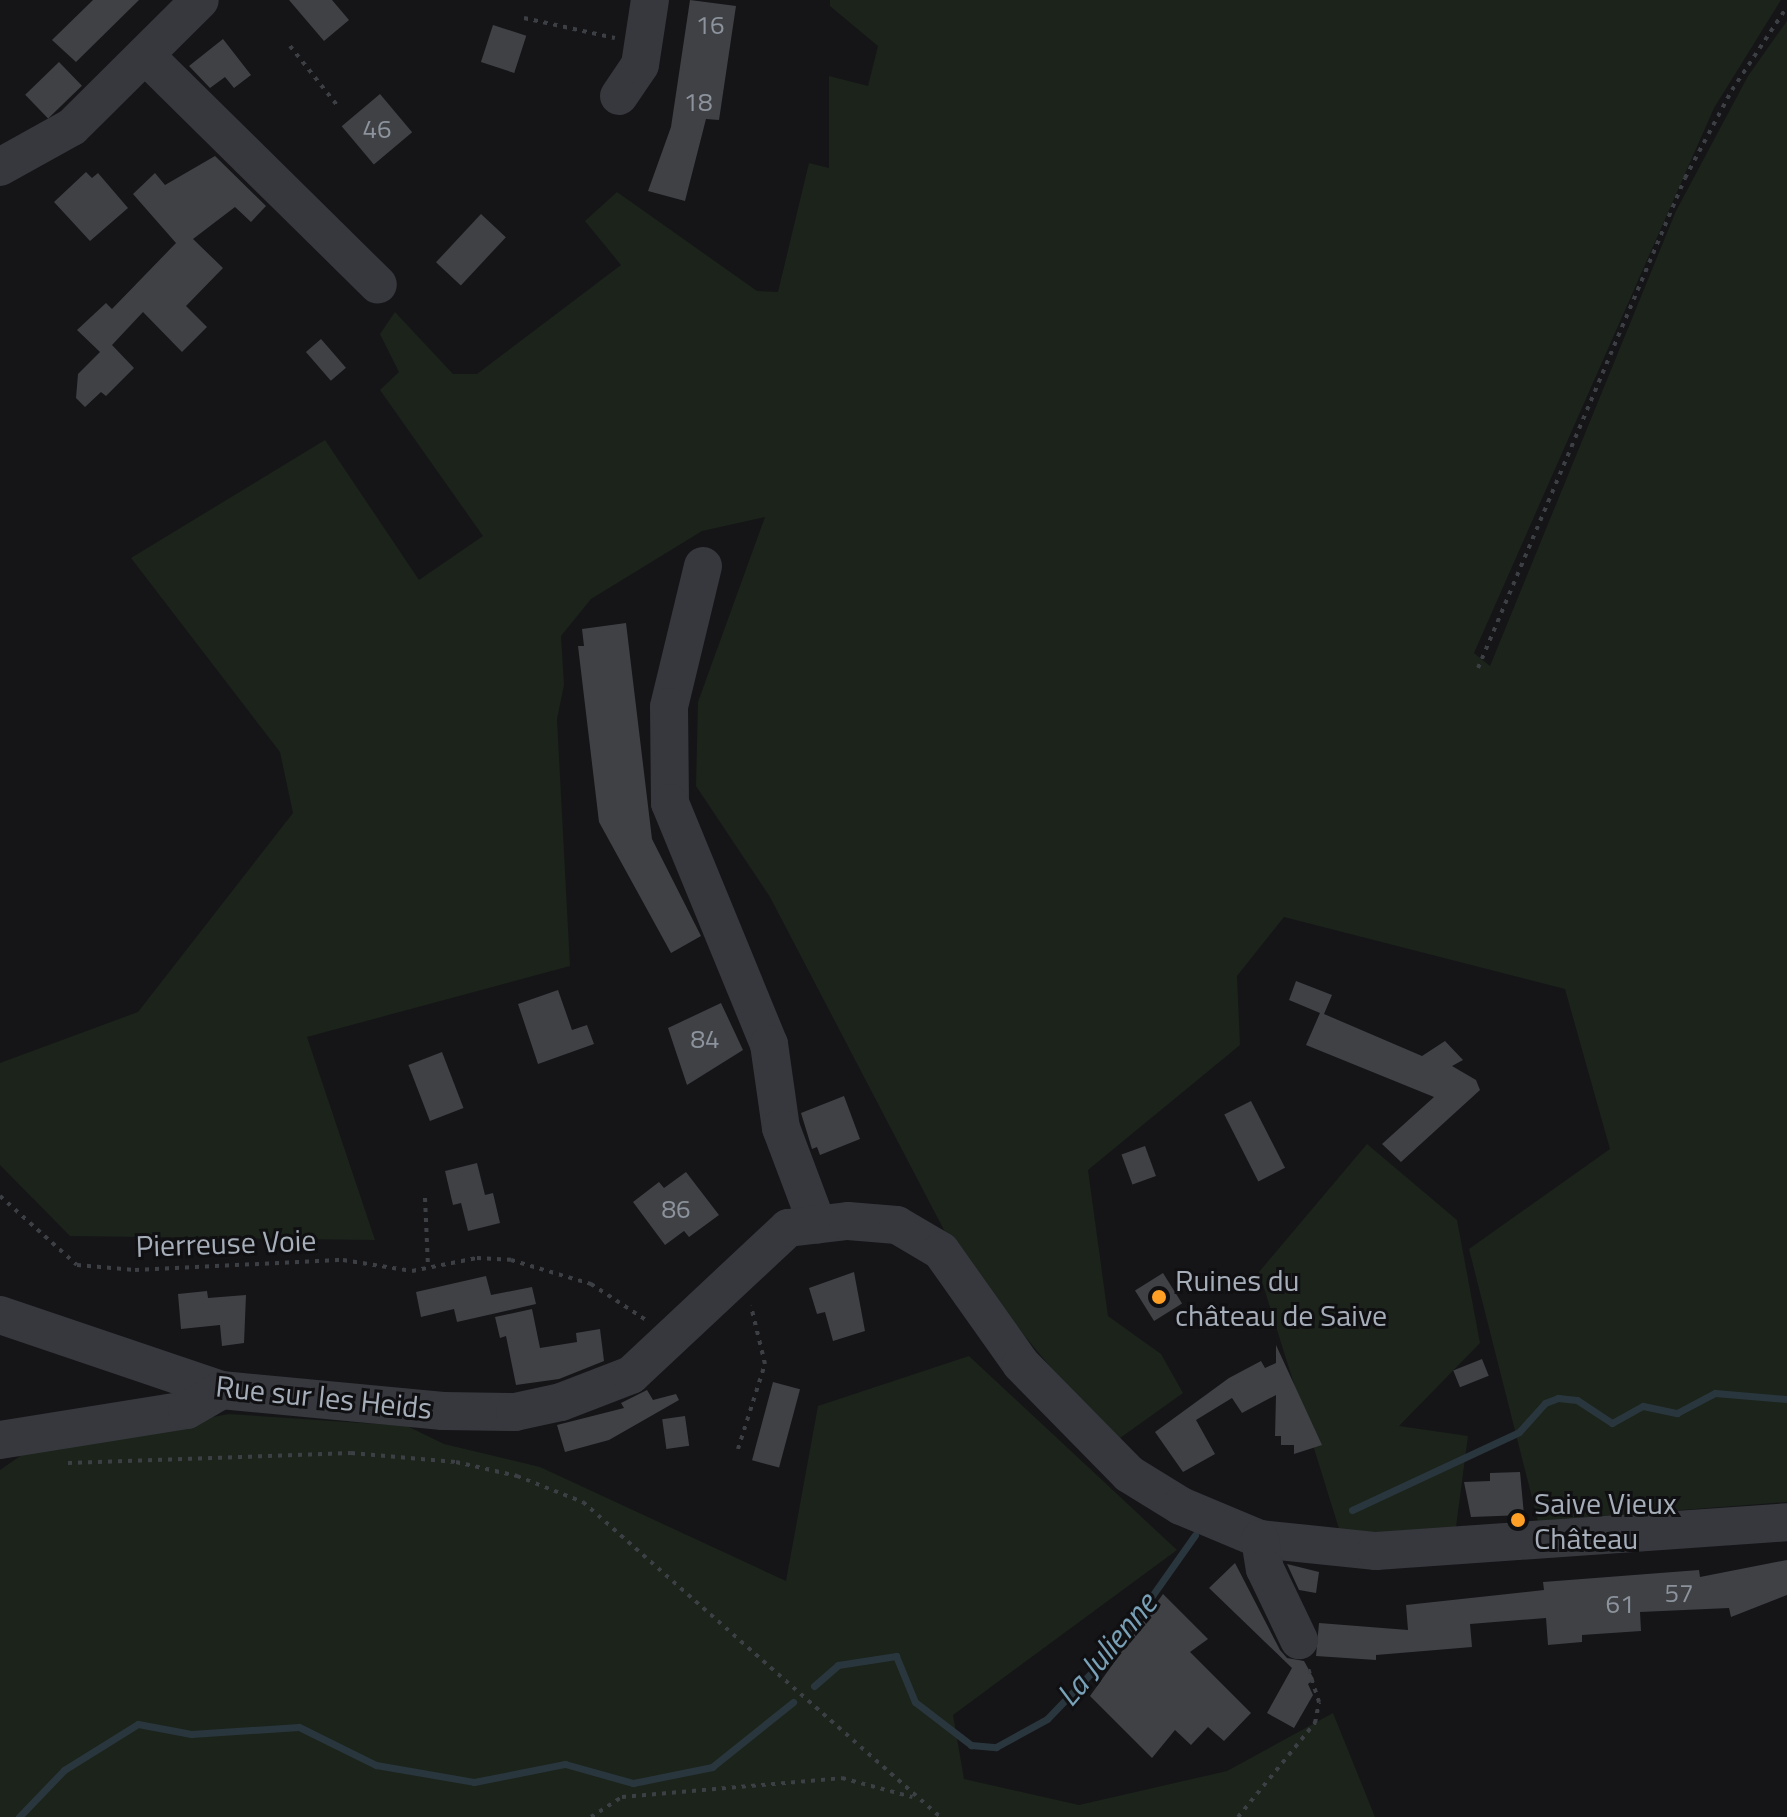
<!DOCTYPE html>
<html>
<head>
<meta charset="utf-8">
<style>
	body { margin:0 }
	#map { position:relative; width:1787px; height:1817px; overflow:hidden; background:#151518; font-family:"Titillium Web",sans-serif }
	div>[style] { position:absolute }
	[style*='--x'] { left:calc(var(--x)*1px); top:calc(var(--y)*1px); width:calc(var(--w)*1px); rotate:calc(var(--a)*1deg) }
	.green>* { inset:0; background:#1b231b }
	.stream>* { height:7px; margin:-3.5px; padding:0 3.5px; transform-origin:3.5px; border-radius:3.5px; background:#2a363d }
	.building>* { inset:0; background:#3f4145; transform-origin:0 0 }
	.path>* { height:4px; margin-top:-2px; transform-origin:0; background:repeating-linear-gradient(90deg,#3c3f44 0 4px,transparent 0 10px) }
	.minor>* { height:38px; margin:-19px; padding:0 19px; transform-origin:19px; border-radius:19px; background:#36383d }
	.dots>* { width:22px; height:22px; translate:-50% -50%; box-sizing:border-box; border:4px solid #101013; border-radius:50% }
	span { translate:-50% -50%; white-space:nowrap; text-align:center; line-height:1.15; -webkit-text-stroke:6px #101013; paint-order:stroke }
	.number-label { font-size:26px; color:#8c939c }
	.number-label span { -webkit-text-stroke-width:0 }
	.street-label { font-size:30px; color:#a6aeb9 }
	.poi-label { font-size:30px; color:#a6aeb9 }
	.left { translate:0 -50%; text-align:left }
	.water-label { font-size:32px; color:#79a1b7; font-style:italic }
</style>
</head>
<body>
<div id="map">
	<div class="green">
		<div style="clip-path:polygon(830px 0,1781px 0,1714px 108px,1474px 653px,1490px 666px,1676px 211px,1748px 76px,1787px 21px,1787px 1502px,1538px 1521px,1469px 1249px,1610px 1149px,1565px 989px,1284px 917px,1237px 976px,1240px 1045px,1088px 1170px,1108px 1316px,1161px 1354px,1183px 1393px,1113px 1443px,956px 1253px,770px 897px,696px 786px,698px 702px,765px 517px,702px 531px,591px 599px,561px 636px,564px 685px,557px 719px,570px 966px,307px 1037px,375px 1240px,70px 1236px,0 1165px,0 1063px,138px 1012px,293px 813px,280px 752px,131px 558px,325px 440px,419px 580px,483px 536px,380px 390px,399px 372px,380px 334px,395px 312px,453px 374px,477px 374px,621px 265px,585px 221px,617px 192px,757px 291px,778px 292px,809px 163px,829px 168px,829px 76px,868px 86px,878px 46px,830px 6px)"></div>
		<div style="clip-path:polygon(1367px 1144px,1457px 1220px,1480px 1343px,1399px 1426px,1468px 1436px,1456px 1527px,1341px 1535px,1259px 1272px)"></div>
		<div style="clip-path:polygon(969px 1356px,1177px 1550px,953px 1715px,964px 1779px,1079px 1805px,1227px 1771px,1333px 1713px,1375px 1817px,0 1817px,0 1470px,26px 1452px,229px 1414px,407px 1426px,444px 1444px,540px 1467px,786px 1581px,818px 1406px)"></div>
	</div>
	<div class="stream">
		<div style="--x:1352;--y:1510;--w:184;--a:-25"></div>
		<div style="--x:1519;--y:1432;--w:39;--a:-48"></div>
		<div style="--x:1545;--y:1403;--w:14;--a:-21"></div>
		<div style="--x:1558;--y:1398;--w:19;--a:6"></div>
		<div style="--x:1577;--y:1400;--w:42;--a:33.3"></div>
		<div style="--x:1612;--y:1423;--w:35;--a:-29"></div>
		<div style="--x:1643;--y:1406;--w:35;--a:12"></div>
		<div style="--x:1677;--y:1413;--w:43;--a:-27.8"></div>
		<div style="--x:1715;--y:1393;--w:72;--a:4.8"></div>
		<div style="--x:814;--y:1686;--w:32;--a:-41"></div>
		<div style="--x:838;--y:1665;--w:59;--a:-8.8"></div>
		<div style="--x:896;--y:1656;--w:50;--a:67.6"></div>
		<div style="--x:915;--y:1702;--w:71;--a:37.5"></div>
		<div style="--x:971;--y:1745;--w:25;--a:5"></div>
		<div style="--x:996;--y:1747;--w:58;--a:-28.8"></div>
		<div style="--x:1047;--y:1719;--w:100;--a:-46.2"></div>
		<div style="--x:1116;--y:1647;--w:137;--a:-54.8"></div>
		<div style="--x:19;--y:1817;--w:65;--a:-46.2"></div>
		<div style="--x:64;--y:1770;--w:87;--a:-31.9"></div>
		<div style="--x:138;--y:1724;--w:54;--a:10.7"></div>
		<div style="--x:191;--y:1734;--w:108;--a:-3.7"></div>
		<div style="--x:299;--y:1727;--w:86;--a:26.3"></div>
		<div style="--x:376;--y:1765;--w:99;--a:9.8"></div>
		<div style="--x:474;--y:1782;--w:93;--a:-11.2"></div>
		<div style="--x:565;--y:1764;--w:71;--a:15.6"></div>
		<div style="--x:633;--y:1783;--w:81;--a:-11.4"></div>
		<div style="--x:712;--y:1767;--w:104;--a:-38.7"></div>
	</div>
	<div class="building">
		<div style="clip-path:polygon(93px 0,139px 0,76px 62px,52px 40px)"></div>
		<div style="clip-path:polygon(289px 0,332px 0,349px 20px,324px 41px)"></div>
		<div style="clip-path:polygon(690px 0,736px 6px,719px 120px,706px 119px,685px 201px,648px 191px,671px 127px)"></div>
		<div style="left:493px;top:25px;width:35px;height:39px;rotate:18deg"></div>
		<div style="clip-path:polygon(223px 39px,251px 75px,234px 88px,225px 77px,210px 88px,189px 66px)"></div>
		<div style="left:59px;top:62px;width:33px;height:47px;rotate:46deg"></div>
		<div style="left:380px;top:94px;width:50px;height:50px;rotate:50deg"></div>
		<div style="clip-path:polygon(215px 156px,266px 206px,251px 222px,235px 207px,193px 239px,223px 268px,186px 306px,207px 327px,182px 352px,143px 312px,112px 345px,134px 368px,106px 396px,101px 392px,85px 407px,76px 398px,78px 374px,100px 352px,77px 330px,106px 303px,112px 309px,176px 243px,133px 194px,155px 173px,165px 185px)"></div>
		<div style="clip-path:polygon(86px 172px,92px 178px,98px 173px,128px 208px,90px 241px,54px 202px)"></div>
		<div style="left:481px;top:214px;width:34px;height:66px;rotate:43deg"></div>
		<div style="left:321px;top:339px;width:38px;height:20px;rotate:49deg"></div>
		<div style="clip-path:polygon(626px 623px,652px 839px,701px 936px,671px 953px,599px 822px,578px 646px,584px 646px,582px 629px)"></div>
		<div style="clip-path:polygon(1296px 981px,1332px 995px,1324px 1014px,1422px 1056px,1445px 1041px,1463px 1060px,1452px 1066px,1476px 1080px,1480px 1090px,1401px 1162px,1382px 1144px,1434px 1097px,1306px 1045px,1320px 1013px,1289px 1000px)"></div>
		<div style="clip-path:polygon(558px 990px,572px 1030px,587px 1025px,594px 1044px,538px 1064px,518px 1004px)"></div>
		<div style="clip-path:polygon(721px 1003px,743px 1050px,687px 1085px,668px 1028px)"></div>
		<div style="left:442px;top:1052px;width:60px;height:36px;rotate:69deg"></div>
		<div style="clip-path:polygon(844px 1096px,860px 1139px,820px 1155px,817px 1147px,812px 1149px,801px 1113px)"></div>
		<div style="left:1251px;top:1101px;width:75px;height:30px;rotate:63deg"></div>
		<div style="left:1145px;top:1146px;width:32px;height:25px;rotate:70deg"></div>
		<div style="clip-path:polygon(477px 1163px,485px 1195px,493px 1193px,500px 1223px,468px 1231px,461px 1203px,453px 1205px,445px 1171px)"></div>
		<div style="clip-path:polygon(686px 1172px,719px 1215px,689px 1237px,684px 1231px,665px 1245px,633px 1202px,659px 1182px,664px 1188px)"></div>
		<div style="clip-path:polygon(854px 1272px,865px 1331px,833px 1341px,825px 1312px,817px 1314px,809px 1288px)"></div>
		<div style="left:1163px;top:1273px;width:36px;height:33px;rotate:58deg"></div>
		<div style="clip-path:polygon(486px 1276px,491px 1295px,532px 1287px,536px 1304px,457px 1322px,454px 1309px,421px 1317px,416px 1292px)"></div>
		<div style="clip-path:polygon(207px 1291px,208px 1298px,246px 1295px,244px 1343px,222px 1346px,220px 1325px,181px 1329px,178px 1294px)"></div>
		<div style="clip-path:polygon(532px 1309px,540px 1348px,577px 1342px,576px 1333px,600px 1329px,604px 1361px,559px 1379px,516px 1385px,506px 1336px,500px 1338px,495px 1317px)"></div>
		<div style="clip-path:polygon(1276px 1345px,1322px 1445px,1294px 1454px,1294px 1445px,1281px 1445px,1281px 1436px,1275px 1436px,1276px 1395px,1242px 1413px,1232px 1398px,1196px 1420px,1215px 1454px,1183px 1472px,1155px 1432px,1229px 1378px,1261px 1361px,1265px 1368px,1276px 1363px)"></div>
		<div style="left:1482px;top:1359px;width:18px;height:31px;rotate:68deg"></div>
		<div style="left:773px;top:1382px;width:28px;height:81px;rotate:15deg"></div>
		<div style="clip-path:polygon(647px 1390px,653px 1400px,676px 1394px,679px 1400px,609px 1440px,565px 1452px,557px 1425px,624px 1408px,621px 1403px)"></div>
		<div style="left:685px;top:1416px;width:30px;height:23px;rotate:82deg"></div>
		<div style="clip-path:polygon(1520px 1472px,1524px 1515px,1471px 1517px,1464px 1482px,1490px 1481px,1490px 1473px)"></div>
		<div style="clip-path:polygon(1787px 1560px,1787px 1595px,1731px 1617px,1729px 1608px,1640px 1612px,1641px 1631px,1582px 1635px,1582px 1642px,1548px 1645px,1546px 1618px,1470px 1624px,1472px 1647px,1376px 1655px,1376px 1660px,1316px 1656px,1319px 1623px,1408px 1630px,1406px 1605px,1544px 1590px,1543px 1582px,1699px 1570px,1700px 1577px)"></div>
		<div style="clip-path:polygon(1235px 1563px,1280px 1650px,1287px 1658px,1304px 1661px,1314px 1679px,1308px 1684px,1313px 1695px,1294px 1728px,1267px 1713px,1292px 1668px,1209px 1588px)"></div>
		<div style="clip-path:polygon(1287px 1564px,1319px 1572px,1316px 1593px,1299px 1590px)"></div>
		<div style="clip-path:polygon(1163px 1594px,1208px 1639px,1190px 1652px,1251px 1713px,1224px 1741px,1208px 1727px,1191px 1745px,1175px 1730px,1152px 1758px,1090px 1696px)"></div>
	</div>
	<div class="path">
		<div style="--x:524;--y:18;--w:93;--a:12.4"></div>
		<div style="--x:290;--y:46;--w:75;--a:51.5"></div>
		<div style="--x:1478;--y:668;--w:532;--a:-67.1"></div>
		<div style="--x:1685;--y:178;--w:100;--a:-61.9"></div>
		<div style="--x:1732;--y:90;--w:100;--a:-56.5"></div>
		<div style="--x:0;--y:1196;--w:103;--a:41.9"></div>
		<div style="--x:77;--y:1265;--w:58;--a:4.9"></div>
		<div style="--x:135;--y:1270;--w:208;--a:-2.8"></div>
		<div style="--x:343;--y:1260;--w:70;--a:9.1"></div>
		<div style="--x:412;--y:1271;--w:66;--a:-11.3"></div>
		<div style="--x:477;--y:1258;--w:34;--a:3"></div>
		<div style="--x:511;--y:1260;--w:84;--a:16.7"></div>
		<div style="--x:591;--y:1284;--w:66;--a:33.2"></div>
		<div style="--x:425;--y:1198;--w:70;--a:87.5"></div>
		<div style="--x:738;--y:1449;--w:89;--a:-72.4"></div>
		<div style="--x:765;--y:1364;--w:60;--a:-103.6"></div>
		<div style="--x:68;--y:1463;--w:283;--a:-2"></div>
		<div style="--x:351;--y:1453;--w:105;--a:4.9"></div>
		<div style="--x:456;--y:1462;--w:63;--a:12.9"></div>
		<div style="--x:517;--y:1476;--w:71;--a:21.5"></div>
		<div style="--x:583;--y:1502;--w:476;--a:41.4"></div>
		<div style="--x:591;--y:1817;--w:37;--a:-33"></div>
		<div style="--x:622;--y:1797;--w:221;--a:-4.9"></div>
		<div style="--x:842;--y:1778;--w:73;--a:15.2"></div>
		<div style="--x:1238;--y:1817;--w:122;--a:-50.7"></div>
		<div style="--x:1315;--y:1723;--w:21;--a:-79"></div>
		<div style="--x:1319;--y:1702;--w:35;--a:-108"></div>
	</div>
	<div class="minor">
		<div style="--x:145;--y:55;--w:327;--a:44.6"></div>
		<div style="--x:619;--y:96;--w:37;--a:-56"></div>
		<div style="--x:640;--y:65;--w:66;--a:-81.3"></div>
		<div style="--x:0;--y:167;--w:82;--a:-29.1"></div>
		<div style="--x:72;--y:127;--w:180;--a:-44.8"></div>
		<div style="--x:703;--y:566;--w:145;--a:103.6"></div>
		<div style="--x:669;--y:707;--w:96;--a:89.4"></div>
		<div style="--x:670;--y:803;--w:261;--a:67.7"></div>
		<div style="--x:769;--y:1044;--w:85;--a:81.9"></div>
		<div style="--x:781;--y:1128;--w:103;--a:69.4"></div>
		<div style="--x:0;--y:1315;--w:233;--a:18.7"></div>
		<div style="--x:221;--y:1390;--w:223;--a:5.4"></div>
		<div style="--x:443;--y:1411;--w:72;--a:0.8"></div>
		<div style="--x:515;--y:1412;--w:47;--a:-12.3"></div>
		<div style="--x:561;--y:1402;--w:75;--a:-21.1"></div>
		<div style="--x:631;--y:1375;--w:215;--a:-43.1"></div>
		<div style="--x:788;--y:1228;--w:60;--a:-6.7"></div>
		<div style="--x:848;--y:1221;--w:49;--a:4.7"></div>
		<div style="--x:897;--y:1225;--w:51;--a:30.6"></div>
		<div style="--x:941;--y:1251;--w:138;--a:54.7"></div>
		<div style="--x:1021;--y:1364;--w:154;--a:45.5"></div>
		<div style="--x:1129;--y:1474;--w:61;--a:31.6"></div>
		<div style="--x:1181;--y:1506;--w:86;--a:22.7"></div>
		<div style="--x:1260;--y:1539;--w:117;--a:5.9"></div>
		<div style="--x:1376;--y:1551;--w:412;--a:-4"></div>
		<div style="--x:0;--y:1440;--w:189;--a:-9.1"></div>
		<div style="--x:187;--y:1410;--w:39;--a:-30"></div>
		<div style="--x:1260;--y:1539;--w:30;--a:81"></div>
		<div style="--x:1265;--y:1569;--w:79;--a:64.4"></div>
	</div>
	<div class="dots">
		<div style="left:1159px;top:1297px;background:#ff9f26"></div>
		<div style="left:1518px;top:1520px;background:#ff9f26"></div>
	</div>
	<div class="number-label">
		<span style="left:710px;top:25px">16</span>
		<span style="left:698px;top:102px">18</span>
		<span style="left:377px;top:129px">46</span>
		<span style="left:705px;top:1039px">84</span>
		<span style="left:676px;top:1209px">86</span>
		<span style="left:1679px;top:1593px">57</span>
		<span style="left:1620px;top:1604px">61</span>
	</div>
	<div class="street-label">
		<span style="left:226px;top:1243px;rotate:-2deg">Pierreuse Voie</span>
		<span style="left:324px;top:1397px;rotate:6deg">Rue sur les Heids</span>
	</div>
	<div class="poi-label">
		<span class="left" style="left:1175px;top:1297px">Ruines du<br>château de Saive</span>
		<span class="left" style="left:1534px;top:1520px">Saive Vieux<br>Château</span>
	</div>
	<div class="water-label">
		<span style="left:1106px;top:1649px;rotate:-50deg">La Julienne</span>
	</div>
</div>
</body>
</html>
